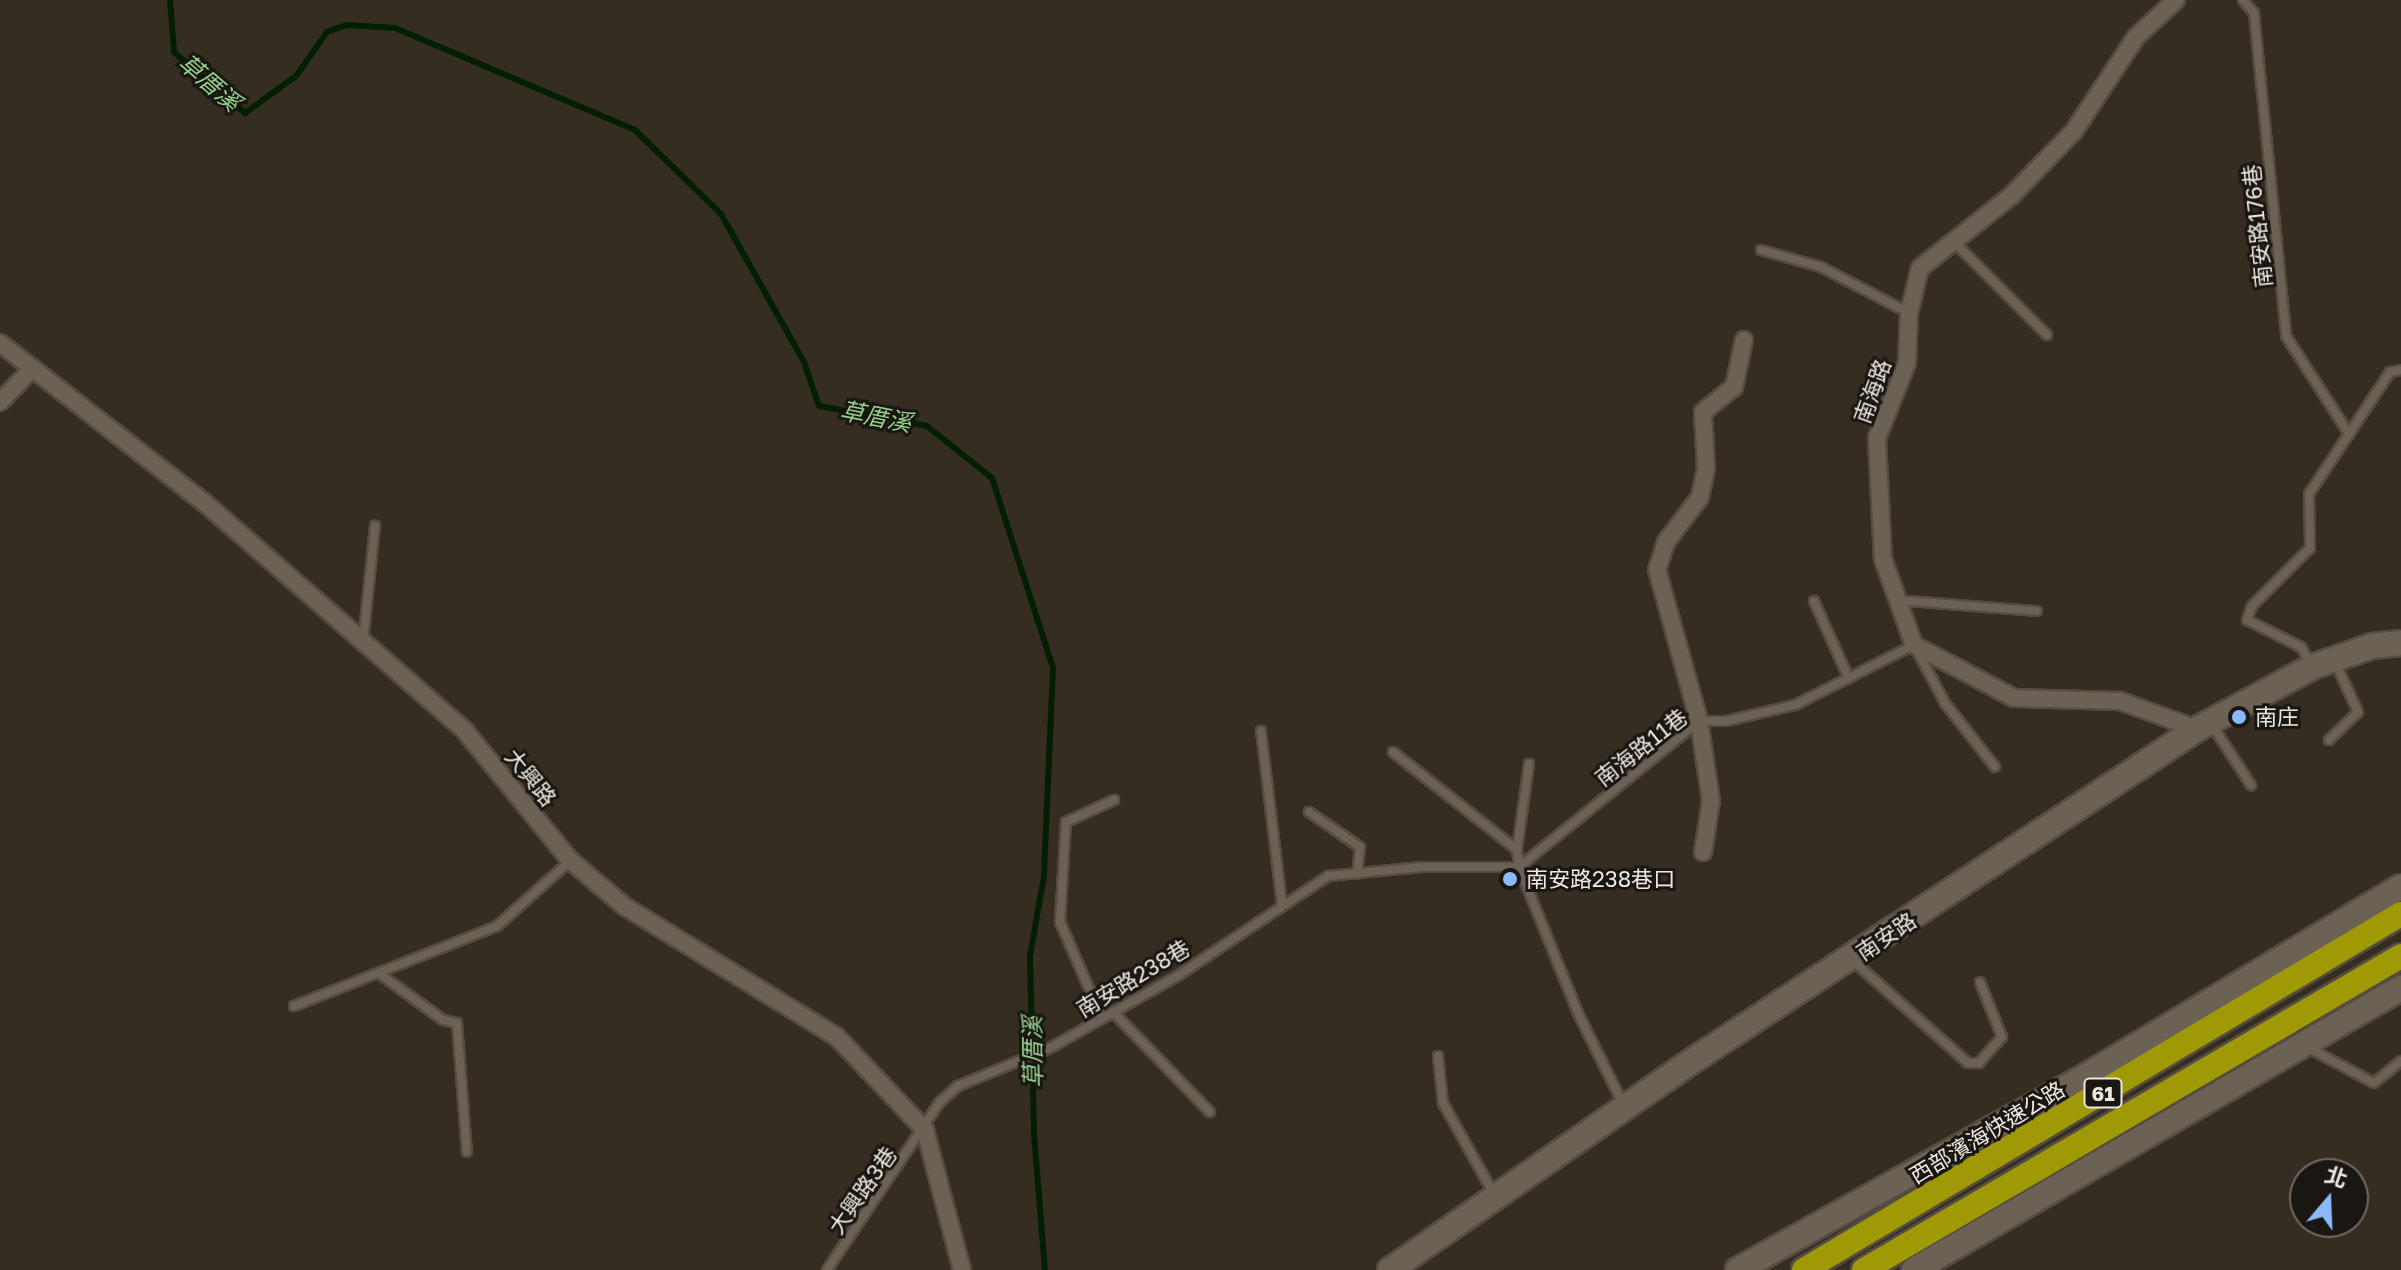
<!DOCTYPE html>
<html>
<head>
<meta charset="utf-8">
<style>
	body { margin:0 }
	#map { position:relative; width:2401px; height:1270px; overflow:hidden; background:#362d22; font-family:"Golos Text","Noto Sans TC",sans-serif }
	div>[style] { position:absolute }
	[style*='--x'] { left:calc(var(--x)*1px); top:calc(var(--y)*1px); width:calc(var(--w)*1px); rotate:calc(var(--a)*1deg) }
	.stream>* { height:6px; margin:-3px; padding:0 3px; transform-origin:3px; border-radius:3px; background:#031f01 }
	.roads { filter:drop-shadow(2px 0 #544c42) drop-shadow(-2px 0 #544c42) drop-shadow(0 2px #544c42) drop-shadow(0 -2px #544c42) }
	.lane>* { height:8px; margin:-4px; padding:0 4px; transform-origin:4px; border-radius:4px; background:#6b6154 }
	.street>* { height:16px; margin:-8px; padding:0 8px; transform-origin:8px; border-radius:8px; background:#6b6154 }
	.secondary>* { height:24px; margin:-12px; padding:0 12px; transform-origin:12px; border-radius:12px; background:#6b6154 }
	.highway>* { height:24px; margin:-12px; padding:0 12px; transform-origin:12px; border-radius:12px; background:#9f9906 }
	.dots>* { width:22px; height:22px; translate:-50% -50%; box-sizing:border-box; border:4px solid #1a1611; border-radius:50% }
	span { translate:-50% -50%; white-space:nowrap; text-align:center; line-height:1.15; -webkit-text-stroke:6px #1a1611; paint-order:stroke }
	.shield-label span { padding:2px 6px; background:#1a1611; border:2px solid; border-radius:6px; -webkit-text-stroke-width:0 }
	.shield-label { font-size:20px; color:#eee7e0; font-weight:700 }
	.street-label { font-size:22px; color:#eee7e0 }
	.poi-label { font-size:22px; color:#eee7e0 }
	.left { translate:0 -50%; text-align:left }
	.water-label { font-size:24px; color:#95d28d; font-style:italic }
	.north { position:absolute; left:2289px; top:1158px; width:80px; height:80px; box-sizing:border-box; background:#1a1611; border:2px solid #6f6a64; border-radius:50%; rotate:19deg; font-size:22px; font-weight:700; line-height:32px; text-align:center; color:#eee7e0 }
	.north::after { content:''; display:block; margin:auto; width:28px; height:36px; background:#8bb9fc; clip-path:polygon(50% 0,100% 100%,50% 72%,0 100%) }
</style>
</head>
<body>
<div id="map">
	<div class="stream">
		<div style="--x:170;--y:0;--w:52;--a:85.6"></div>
		<div style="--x:174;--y:52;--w:94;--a:40.7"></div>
		<div style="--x:245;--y:113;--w:63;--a:-36"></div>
		<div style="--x:296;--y:76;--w:54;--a:-54.8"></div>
		<div style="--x:327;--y:32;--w:20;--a:-20"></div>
		<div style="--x:346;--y:25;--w:49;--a:3.5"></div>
		<div style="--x:395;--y:28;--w:261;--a:23"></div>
		<div style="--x:635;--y:130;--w:120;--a:44.3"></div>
		<div style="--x:721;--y:214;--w:170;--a:60.7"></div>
		<div style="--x:804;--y:362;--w:46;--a:71.2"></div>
		<div style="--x:819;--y:406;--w:110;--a:10.5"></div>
		<div style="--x:927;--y:426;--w:83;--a:38.7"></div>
		<div style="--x:992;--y:478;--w:200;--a:72.2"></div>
		<div style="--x:1053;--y:668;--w:208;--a:92.5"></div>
		<div style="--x:1044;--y:876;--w:81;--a:99.9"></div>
		<div style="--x:1030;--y:956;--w:178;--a:88.7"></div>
		<div style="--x:1034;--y:1134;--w:136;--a:85.4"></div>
	</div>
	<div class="roads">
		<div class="lane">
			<div style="--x:2243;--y:0;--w:17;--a:50"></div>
			<div style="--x:2254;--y:13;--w:325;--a:84.3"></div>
			<div style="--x:2286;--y:336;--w:117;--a:57.3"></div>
			<div style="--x:2349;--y:434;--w:72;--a:123.7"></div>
			<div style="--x:2309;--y:494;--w:54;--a:88.9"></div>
			<div style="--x:2310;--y:548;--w:82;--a:135"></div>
			<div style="--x:2252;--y:606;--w:15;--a:110"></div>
			<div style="--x:2247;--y:620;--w:60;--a:26.6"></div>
			<div style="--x:2301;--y:647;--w:22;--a:60"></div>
			<div style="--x:1952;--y:240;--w:134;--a:45"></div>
			<div style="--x:1761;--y:250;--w:62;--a:15.8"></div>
			<div style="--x:1821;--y:267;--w:99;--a:27.6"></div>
			<div style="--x:2349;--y:434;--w:74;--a:-56.5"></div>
			<div style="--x:2390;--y:372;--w:11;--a:-10"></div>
			<div style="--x:1896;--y:600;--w:141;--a:4.5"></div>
			<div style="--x:1814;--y:601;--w:85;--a:65.8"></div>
			<div style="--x:363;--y:642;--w:117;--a:-84.1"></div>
			<div style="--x:2212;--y:725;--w:72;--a:57"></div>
			<div style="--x:1261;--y:731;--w:174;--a:83.1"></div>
			<div style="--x:2329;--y:740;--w:40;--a:-44"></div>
			<div style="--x:2358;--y:712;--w:55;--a:-114.7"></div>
			<div style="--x:1393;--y:752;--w:158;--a:38.3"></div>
			<div style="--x:1517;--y:850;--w:17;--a:83"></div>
			<div style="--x:1519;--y:867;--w:157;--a:68"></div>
			<div style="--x:1578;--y:1013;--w:102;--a:63.7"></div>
			<div style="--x:1309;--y:812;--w:62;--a:34.5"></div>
			<div style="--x:1360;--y:847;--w:27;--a:96"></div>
			<div style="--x:1517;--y:850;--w:87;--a:-82.1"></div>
			<div style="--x:1852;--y:960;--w:155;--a:41.6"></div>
			<div style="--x:1968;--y:1063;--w:11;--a:0"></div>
			<div style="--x:1979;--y:1063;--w:35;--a:-49"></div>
			<div style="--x:2002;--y:1037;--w:59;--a:-111.8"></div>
			<div style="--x:380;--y:974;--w:78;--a:36.1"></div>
			<div style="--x:443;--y:1020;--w:14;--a:12"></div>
			<div style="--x:457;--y:1023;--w:129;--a:85.6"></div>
			<div style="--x:294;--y:1006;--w:218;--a:-21.5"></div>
			<div style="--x:497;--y:926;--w:98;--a:-41.7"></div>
			<div style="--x:1113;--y:1012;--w:139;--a:45.9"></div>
			<div style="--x:1102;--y:1018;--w:105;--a:-113.6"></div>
			<div style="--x:1060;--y:922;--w:100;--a:-86.6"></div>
			<div style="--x:1066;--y:822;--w:53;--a:-24.6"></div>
			<div style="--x:2307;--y:1047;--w:76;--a:28.2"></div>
			<div style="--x:2374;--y:1083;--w:35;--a:-39"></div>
			<div style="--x:1438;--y:1056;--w:47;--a:83.9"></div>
			<div style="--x:1443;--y:1103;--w:107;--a:60.8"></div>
			<div style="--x:827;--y:1270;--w:202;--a:-56.1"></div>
			<div style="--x:940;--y:1102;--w:24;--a:-42"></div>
			<div style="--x:958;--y:1086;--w:100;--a:-22.4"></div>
			<div style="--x:1050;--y:1048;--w:148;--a:-29.5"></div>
			<div style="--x:1179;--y:975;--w:179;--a:-33.6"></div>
			<div style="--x:1328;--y:876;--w:94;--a:-5.5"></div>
			<div style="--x:1422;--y:867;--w:97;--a:0"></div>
			<div style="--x:1519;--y:867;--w:232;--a:-39"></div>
			<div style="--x:1699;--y:721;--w:27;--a:0"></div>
			<div style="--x:1726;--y:721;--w:71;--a:-13.1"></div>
			<div style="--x:1795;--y:705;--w:133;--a:-26.8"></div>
			<div style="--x:1914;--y:645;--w:66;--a:61.9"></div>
			<div style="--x:1945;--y:703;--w:81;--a:52"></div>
		</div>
		<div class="street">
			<div style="--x:2176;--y:0;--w:54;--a:137.2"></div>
			<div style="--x:2136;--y:37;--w:113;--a:123.4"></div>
			<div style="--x:2074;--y:131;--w:91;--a:134.1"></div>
			<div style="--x:2011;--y:196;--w:116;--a:141.6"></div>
			<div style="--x:1920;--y:268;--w:46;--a:103.7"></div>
			<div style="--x:1909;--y:313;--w:50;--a:92.3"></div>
			<div style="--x:1907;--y:363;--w:81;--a:111.8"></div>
			<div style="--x:1877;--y:438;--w:121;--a:87.2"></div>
			<div style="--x:1883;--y:559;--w:91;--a:70.2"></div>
			<div style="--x:1914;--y:645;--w:113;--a:27.9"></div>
			<div style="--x:2014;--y:698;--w:106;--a:1.6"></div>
			<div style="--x:2120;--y:701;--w:82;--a:20"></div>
			<div style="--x:0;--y:343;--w:260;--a:38"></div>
			<div style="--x:205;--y:503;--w:346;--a:41.2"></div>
			<div style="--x:465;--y:731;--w:166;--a:50.9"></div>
			<div style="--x:570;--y:860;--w:71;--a:40.4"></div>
			<div style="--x:624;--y:906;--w:250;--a:31.6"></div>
			<div style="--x:837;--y:1037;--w:128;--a:46.6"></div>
			<div style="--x:925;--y:1130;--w:145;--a:75.2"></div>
			<div style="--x:0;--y:402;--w:47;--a:-45.9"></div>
			<div style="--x:1703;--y:852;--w:52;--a:-81.1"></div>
			<div style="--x:1711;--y:801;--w:81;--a:-98.5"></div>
			<div style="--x:1699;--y:721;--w:157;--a:-105.5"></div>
			<div style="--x:1657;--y:570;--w:29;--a:-72"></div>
			<div style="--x:1666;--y:542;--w:56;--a:-52.9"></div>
			<div style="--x:1700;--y:497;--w:30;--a:-78"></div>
			<div style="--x:1706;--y:468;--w:56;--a:-93.1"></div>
			<div style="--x:1703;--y:412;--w:40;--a:-39"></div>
			<div style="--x:1734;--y:387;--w:48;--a:-78"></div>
		</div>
		<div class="secondary">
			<div style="--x:1390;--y:1270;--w:356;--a:-34.7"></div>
			<div style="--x:1683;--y:1067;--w:615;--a:-33.33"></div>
			<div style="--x:2197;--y:729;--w:131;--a:-28.3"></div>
			<div style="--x:2312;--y:667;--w:64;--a:-19.3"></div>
			<div style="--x:2372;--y:646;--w:29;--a:-6"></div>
			<div style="--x:1738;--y:1270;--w:398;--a:-29.1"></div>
			<div style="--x:2086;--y:1076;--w:367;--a:-31"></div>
			<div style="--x:1914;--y:1270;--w:563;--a:-30.07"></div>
		</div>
		<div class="highway">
			<div style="--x:1804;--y:1270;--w:695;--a:-30.81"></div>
			<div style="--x:1864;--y:1270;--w:622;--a:-30.32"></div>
		</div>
	</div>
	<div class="dots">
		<div style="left:2239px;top:717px;background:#8bb9fc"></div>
		<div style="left:1510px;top:879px;background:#8bb9fc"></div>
	</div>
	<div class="shield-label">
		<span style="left:2103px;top:1093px">61</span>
	</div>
	<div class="street-label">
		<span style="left:2257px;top:226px;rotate:-96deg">南安路176巷</span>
		<span style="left:1872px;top:391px;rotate:-70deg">南海路</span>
		<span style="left:1641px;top:747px;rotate:-38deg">南海路11巷</span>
		<span style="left:531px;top:777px;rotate:51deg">大興路</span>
		<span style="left:1886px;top:936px;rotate:-34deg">南安路</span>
		<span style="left:1133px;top:978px;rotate:-31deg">南安路238巷</span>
		<span style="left:1987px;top:1132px;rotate:-31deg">西部濱海快速公路</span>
		<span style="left:862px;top:1190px;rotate:-55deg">大興路3巷</span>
	</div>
	<div class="poi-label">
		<span class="left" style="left:2255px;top:717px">南庄</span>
		<span class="left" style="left:1526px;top:879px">南安路238巷口</span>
	</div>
	<div class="water-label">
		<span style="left:210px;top:82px;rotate:41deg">草厝溪</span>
		<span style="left:876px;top:416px;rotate:11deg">草厝溪</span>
		<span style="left:1032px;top:1052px;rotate:-91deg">草厝溪</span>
	</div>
	<div class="north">北</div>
</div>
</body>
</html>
